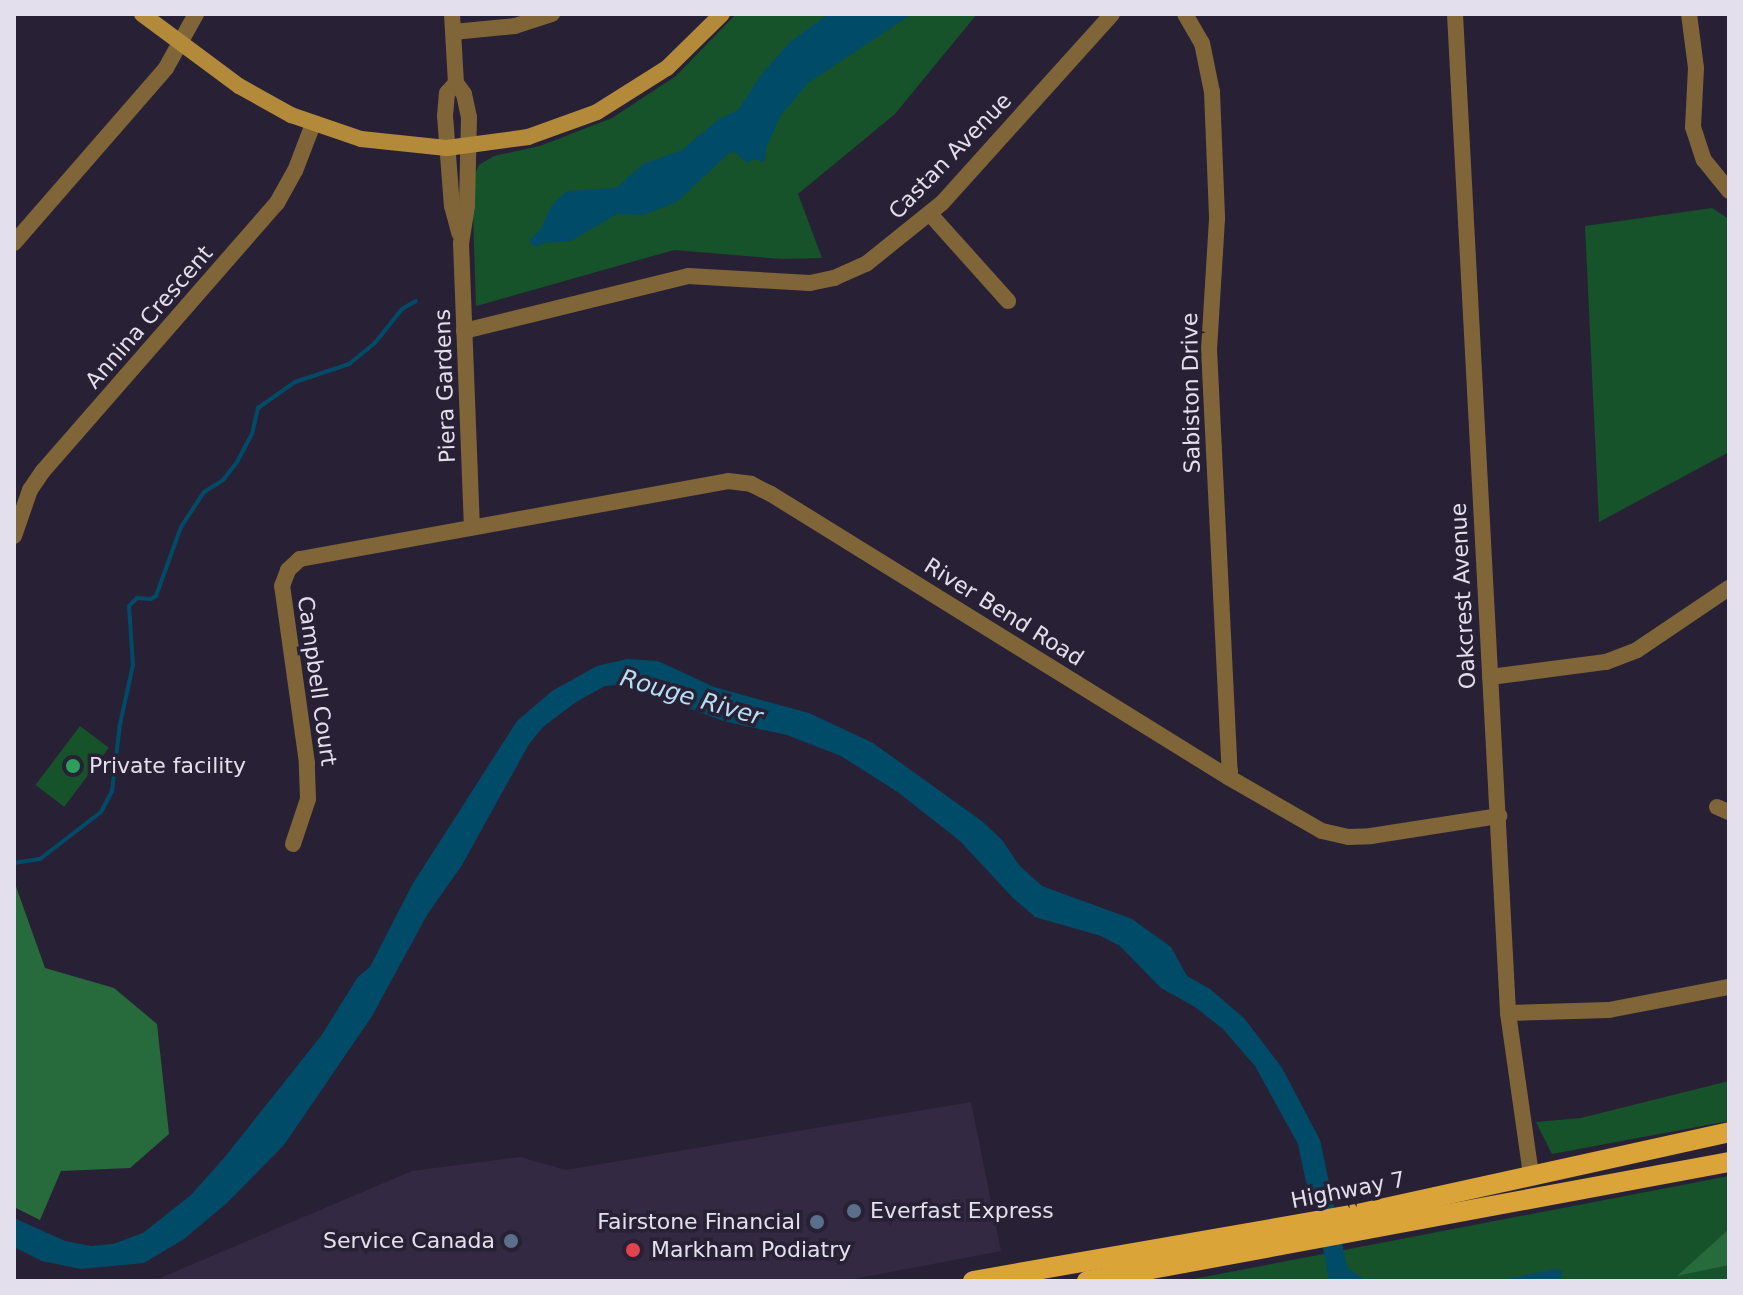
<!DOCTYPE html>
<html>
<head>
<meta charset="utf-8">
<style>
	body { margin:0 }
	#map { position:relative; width:1743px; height:1295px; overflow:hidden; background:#282135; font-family:"DejaVu Sans",sans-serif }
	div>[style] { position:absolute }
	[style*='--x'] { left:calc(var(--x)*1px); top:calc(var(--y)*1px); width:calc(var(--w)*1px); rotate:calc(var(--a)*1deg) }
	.built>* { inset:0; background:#332942 }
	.green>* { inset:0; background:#16522a; transform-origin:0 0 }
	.forest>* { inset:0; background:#276a3c }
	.water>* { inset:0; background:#004c68 }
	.stream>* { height:4px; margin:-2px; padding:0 2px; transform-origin:2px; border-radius:2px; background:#004c68 }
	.street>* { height:16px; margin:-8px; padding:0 8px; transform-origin:8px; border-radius:8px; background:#7f6537 }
	.secondary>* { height:16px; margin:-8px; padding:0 8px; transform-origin:8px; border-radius:8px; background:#b3893a }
	.primary>* { height:20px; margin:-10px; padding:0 10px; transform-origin:10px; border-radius:10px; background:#dba438 }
	.dots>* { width:22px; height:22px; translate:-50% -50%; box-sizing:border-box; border:4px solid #282135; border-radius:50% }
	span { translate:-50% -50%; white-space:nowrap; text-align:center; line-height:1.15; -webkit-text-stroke:7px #282135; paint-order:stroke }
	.street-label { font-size:22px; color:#e4dfed }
	.poi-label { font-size:22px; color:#e4dfed }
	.left { translate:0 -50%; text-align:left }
	.right { translate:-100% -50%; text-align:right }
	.water-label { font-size:24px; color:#b6def4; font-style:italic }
	.frame { position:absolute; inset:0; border:16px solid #e4dfed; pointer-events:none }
</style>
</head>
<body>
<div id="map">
	<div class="built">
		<div style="clip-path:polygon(971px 1102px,1001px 1251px,844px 1281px,153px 1281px,412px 1171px,520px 1157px,566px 1170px)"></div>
	</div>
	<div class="green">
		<div style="clip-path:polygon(736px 14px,977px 14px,895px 114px,798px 194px,822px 258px,781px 259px,674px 250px,476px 306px,472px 182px,479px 165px,494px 156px,540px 146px,612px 118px,676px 76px)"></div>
		<div style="clip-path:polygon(1712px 208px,1729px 219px,1729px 452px,1599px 522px,1585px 226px)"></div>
		<div style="left:80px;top:726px;width:36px;height:74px;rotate:37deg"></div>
		<div style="clip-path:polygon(1729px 1081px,1729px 1121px,1552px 1154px,1536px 1122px,1581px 1118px)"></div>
		<div style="clip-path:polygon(1729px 1176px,1729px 1281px,1183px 1281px)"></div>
	</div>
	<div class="forest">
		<div style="clip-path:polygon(14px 881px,45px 968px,114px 988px,157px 1024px,169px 1134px,130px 1168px,61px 1171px,40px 1220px,14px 1207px)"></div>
		<div style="clip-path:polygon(1729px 1229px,1729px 1265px,1677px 1276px)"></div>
	</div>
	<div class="water">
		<div style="clip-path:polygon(912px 14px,808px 83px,781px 115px,767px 146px,764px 162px,753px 159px,747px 163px,735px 152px,729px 153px,677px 202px,643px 215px,617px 214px,571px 241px,544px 243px,536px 247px,531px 243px,530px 239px,540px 230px,552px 205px,567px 191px,616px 188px,643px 164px,682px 150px,719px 119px,738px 110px,761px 75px,790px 42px,827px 15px)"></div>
		<div style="clip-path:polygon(627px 659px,658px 661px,714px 687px,809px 713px,873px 743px,983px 822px,1002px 840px,1019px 865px,1042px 886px,1132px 919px,1171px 947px,1187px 976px,1210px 989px,1244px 1018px,1282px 1068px,1320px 1140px,1347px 1267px,1366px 1281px,1329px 1281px,1314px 1198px,1306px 1182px,1298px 1144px,1255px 1066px,1223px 1029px,1195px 1007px,1161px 988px,1120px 946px,1101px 936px,1035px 917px,1013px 898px,960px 841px,899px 793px,841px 756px,787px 735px,723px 721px,626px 684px,605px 686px,576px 702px,543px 727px,529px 744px,462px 865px,427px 915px,372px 1016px,284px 1145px,227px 1203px,184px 1239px,144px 1263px,81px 1269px,42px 1261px,14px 1247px,14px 1218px,65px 1241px,91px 1246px,113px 1244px,143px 1233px,191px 1195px,224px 1158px,321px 1036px,358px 977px,370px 967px,412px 885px,517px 721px,552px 691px,597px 666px)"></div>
		<div style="clip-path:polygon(1554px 1269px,1563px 1271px,1560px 1278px,1564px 1281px,1497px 1281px)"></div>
	</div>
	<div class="stream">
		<div style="--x:14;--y:863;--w:26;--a:-9"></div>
		<div style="--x:40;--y:859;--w:77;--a:-37.6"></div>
		<div style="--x:101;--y:812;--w:24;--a:-62"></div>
		<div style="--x:112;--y:791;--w:67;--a:-83.2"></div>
		<div style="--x:120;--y:724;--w:60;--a:-77.6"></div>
		<div style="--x:133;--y:665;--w:59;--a:-93.9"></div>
		<div style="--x:129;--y:606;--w:11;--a:-45"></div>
		<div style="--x:137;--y:598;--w:14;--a:4"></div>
		<div style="--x:151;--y:599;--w:6;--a:-31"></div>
		<div style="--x:156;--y:596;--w:73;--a:-70.1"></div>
		<div style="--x:181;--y:527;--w:42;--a:-56.7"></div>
		<div style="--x:204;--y:492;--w:22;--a:-32"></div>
		<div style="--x:223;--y:480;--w:23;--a:-52"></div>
		<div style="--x:237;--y:462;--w:32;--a:-62"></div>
		<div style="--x:252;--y:434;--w:27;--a:-77"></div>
		<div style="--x:258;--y:408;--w:45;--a:-35.1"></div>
		<div style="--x:295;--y:382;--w:57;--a:-18.4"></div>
		<div style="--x:349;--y:364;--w:33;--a:-39"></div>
		<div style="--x:375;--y:343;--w:43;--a:-51.5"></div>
		<div style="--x:402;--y:309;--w:16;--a:-30"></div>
	</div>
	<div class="street">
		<div style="--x:452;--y:14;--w:69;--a:86.7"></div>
		<div style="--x:456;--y:83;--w:14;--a:54"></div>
		<div style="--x:464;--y:94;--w:24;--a:78"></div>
		<div style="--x:469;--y:117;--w:89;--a:91.3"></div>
		<div style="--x:467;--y:206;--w:37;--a:99"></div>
		<div style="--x:461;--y:243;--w:284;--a:87.8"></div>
		<div style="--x:1185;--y:14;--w:34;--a:60"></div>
		<div style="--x:1202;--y:43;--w:50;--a:78.5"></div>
		<div style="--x:1212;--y:92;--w:127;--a:87.7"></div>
		<div style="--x:1217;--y:219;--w:130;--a:93.5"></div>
		<div style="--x:1209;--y:349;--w:423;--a:87.2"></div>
		<div style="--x:1230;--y:771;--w:6;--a:108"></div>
		<div style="--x:1455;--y:14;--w:1000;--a:86.96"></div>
		<div style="--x:1508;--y:1013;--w:164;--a:81.9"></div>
		<div style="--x:1689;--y:14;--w:54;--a:82.6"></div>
		<div style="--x:1696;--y:68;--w:59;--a:92.9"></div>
		<div style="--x:1693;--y:127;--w:35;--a:72"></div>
		<div style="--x:1704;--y:160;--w:40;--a:51"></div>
		<div style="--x:453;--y:32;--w:62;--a:-5.5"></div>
		<div style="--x:515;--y:26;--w:39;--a:-18"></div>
		<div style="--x:456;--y:83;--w:13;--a:132"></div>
		<div style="--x:447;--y:93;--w:23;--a:95"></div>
		<div style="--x:445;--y:116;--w:90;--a:85.6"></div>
		<div style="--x:452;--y:206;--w:28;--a:75"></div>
		<div style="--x:930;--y:214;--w:117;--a:48.1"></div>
		<div style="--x:14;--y:243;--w:232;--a:-49"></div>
		<div style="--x:166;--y:68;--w:62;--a:-60.9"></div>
		<div style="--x:464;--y:331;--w:231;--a:-13.8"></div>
		<div style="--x:688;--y:276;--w:122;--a:3.3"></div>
		<div style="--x:810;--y:283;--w:25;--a:-12"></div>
		<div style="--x:834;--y:278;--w:35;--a:-24"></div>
		<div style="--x:866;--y:264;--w:97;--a:-38.8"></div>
		<div style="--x:942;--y:203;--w:254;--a:-48"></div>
		<div style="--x:14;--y:536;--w:49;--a:-70.8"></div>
		<div style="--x:30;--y:490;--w:23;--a:-56"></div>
		<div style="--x:43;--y:471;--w:356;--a:-48.9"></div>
		<div style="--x:277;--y:203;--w:37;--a:-61"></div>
		<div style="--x:295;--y:171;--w:50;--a:-69"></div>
		<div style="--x:1490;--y:677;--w:117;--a:-7.4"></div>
		<div style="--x:1606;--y:662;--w:33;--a:-21"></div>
		<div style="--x:1637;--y:650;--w:111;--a:-34"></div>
		<div style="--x:1717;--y:807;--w:13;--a:23"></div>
		<div style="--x:293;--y:844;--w:47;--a:-71.6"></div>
		<div style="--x:308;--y:799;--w:36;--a:-92"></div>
		<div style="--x:307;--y:763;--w:179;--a:-98"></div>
		<div style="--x:282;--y:586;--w:17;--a:-69"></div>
		<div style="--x:288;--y:570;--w:16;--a:-43"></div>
		<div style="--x:300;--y:559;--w:435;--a:-10.3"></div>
		<div style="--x:728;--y:481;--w:23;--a:7"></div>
		<div style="--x:751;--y:484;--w:22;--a:27"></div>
		<div style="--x:771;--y:494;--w:538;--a:31.77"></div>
		<div style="--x:1228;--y:777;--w:108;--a:29.9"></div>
		<div style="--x:1322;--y:831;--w:27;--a:13"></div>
		<div style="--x:1348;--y:837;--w:23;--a:-2"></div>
		<div style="--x:1371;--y:836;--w:130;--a:-8.9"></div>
		<div style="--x:1508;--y:1013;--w:101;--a:-1.7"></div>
		<div style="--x:1609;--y:1010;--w:122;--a:-10.9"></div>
	</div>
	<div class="secondary">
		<div style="--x:142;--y:14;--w:121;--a:36.6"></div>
		<div style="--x:239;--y:86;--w:60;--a:29.1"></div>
		<div style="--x:291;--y:115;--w:74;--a:18.9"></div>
		<div style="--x:361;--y:139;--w:86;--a:6"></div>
		<div style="--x:447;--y:148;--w:82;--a:-7.7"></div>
		<div style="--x:528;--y:137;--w:73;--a:-19.9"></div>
		<div style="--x:597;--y:112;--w:83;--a:-32.2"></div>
		<div style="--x:667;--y:68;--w:77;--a:-44.5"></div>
	</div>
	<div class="primary">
		<div style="--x:973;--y:1281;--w:386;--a:-9.9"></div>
		<div style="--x:1353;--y:1215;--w:385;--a:-12.4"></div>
		<div style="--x:1087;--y:1281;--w:653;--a:-10.5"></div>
	</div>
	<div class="dots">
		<div style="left:73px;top:766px;background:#2e9e5b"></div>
		<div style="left:854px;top:1211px;background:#5c6f8a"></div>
		<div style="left:817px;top:1222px;background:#5c6f8a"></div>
		<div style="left:511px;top:1241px;background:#5c6f8a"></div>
		<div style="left:633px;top:1250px;background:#e0444e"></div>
	</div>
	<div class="street-label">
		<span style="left:950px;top:156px;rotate:-46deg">Castan Avenue</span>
		<span style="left:149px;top:317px;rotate:-49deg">Annina Crescent</span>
		<span style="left:445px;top:386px;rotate:-92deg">Piera Gardens</span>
		<span style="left:1191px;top:393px;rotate:-91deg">Sabiston Drive</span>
		<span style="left:1463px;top:596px;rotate:-93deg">Oakcrest Avenue</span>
		<span style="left:1004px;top:612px;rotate:32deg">River Bend Road</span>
		<span style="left:317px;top:681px;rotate:82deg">Campbell Court</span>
		<span style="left:1348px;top:1190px;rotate:-11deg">Highway 7</span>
	</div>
	<div class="poi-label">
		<span class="left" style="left:89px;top:766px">Private facility</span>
		<span class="left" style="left:870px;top:1211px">Everfast Express</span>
		<span class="right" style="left:801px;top:1222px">Fairstone Financial</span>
		<span class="right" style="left:495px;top:1241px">Service Canada</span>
		<span class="left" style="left:651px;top:1250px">Markham Podiatry</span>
	</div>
	<div class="water-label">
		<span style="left:691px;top:698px;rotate:16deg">Rouge River</span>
	</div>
	<div class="frame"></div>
</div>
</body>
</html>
